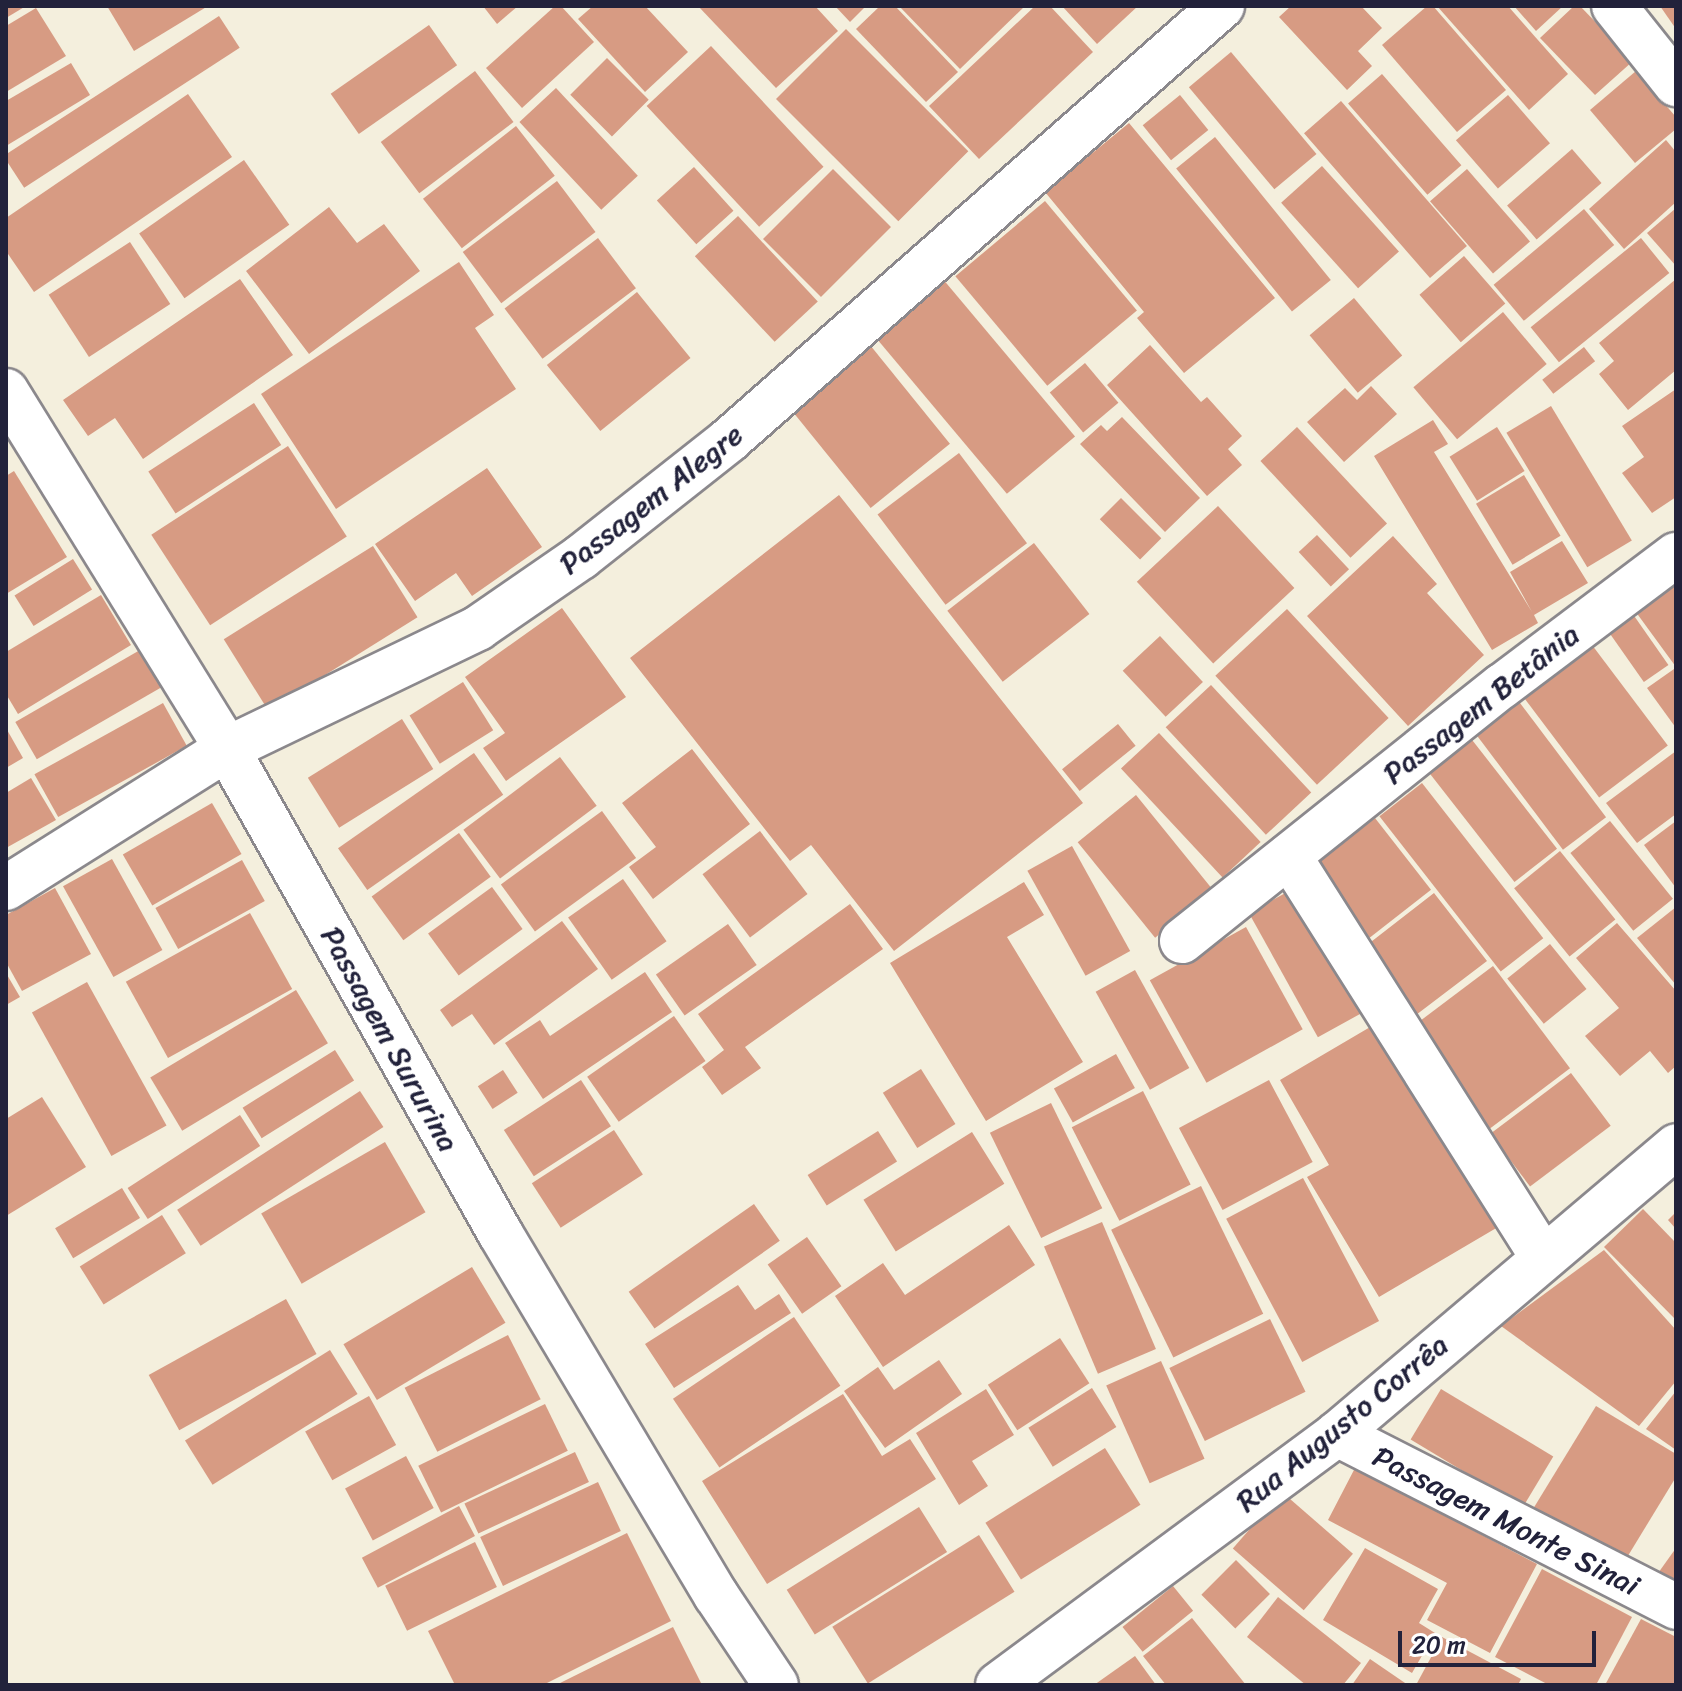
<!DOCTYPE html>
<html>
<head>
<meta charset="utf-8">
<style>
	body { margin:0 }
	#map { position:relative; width:1682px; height:1691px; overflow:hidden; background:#f4efdd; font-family:Sriracha,sans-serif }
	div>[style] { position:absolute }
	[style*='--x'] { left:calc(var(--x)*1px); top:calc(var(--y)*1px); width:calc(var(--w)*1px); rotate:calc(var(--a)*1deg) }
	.building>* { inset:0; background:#d79b83; transform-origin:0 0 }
	.roads { filter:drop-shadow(2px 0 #8b888c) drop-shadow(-2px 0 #8b888c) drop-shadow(0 2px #8b888c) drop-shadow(0 -2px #8b888c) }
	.minor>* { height:44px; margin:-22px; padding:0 22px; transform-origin:22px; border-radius:22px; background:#fff }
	span { translate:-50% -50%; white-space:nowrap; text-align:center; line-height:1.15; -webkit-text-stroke:7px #fff; paint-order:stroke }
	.street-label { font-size:30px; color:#22223b }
	.frame { position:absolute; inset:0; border:8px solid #22223b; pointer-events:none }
	.scale { position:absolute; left:1398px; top:1631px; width:198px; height:36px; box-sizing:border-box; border:4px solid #22223b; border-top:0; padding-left:10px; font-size:24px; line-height:28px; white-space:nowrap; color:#22223b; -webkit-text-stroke:6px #fff; paint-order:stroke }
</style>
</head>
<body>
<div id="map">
	<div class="building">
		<div style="clip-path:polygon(6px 6px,26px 6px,6px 18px)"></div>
		<div style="clip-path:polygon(107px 6px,208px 6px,134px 51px)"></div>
		<div style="clip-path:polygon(483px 6px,518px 6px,497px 24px)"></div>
		<div style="clip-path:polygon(555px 6px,561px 6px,594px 42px,522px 108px,486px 68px)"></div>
		<div style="clip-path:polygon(593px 6px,645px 6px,688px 52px,645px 92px,578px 19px)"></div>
		<div style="clip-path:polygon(698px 6px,815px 6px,838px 31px,776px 88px)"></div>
		<div style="clip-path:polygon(835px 6px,866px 6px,850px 22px)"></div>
		<div style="clip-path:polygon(880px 6px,895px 6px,958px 72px,926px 102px,856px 29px)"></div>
		<div style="clip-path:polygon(899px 6px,1025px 6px,960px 69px)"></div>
		<div style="clip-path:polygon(1035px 6px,1050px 6px,1093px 52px,979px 159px,929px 106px)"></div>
		<div style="clip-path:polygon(1062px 6px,1138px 6px,1097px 44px)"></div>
		<div style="clip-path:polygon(1291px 6px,1361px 6px,1382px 28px,1358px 51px,1372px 66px,1347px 90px,1279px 17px)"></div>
		<div style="clip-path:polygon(1427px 6px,1433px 6px,1506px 90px,1457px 132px,1382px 45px)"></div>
		<div style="clip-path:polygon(1437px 6px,1508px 6px,1568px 74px,1529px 110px)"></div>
		<div style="clip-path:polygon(1514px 6px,1563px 6px,1536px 31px)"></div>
		<div style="clip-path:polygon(1574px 6px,1580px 6px,1633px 61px,1595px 95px,1540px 38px)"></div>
		<div style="clip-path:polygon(1660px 6px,1676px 6px,1676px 29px)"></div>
		<div style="clip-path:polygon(36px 8px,66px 56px,6px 92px,6px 26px)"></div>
		<div style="left:219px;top:16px;width:38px;height:257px;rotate:57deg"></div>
		<div style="left:429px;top:25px;width:49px;height:120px;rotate:55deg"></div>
		<div style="left:846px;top:29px;width:173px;height:99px;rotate:45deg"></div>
		<div style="left:711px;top:46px;width:165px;height:88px;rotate:47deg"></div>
		<div style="left:1231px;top:52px;width:133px;height:55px;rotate:50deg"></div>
		<div style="left:607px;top:58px;width:59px;height:52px;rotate:45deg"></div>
		<div style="clip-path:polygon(71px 63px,90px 95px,6px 146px,6px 101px)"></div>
		<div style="left:475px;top:71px;width:64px;height:118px;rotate:53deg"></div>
		<div style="clip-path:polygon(1636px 71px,1676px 117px,1676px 129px,1635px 163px,1590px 110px)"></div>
		<div style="left:1382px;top:74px;width:121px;height:45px;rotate:49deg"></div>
		<div style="left:556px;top:88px;width:120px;height:50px;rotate:47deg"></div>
		<div style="clip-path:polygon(188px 94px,232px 157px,34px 292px,6px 251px,6px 218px)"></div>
		<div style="left:1180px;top:95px;width:45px;height:48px;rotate:51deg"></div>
		<div style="left:1508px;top:95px;width:64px;height:69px;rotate:49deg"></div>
		<div style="left:1341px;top:101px;width:192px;height:49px;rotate:49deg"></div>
		<div style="clip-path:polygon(1129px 123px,1275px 298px,1184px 373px,1137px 318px,1144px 312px,1045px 192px)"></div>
		<div style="left:516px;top:126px;width:63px;height:118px;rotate:52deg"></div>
		<div style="left:1215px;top:137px;width:184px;height:50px;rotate:51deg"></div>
		<div style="clip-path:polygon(1666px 140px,1676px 152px,1676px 202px,1624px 249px,1589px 209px)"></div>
		<div style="left:1572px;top:149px;width:45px;height:86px;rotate:49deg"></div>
		<div style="left:244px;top:160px;width:79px;height:128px;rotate:55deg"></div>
		<div style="left:1322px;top:166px;width:115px;height:55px;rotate:48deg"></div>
		<div style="left:694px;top:167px;width:59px;height:50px;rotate:48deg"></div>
		<div style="left:833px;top:169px;width:82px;height:99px;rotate:45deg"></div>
		<div style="left:1467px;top:169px;width:96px;height:49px;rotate:49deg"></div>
		<div style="left:557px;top:181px;width:64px;height:118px;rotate:53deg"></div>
		<div style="left:1045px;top:201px;width:143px;height:117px;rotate:50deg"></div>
		<div style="clip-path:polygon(329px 207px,357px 243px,384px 224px,420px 271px,309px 354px,246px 271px)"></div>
		<div style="clip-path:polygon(1676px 208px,1676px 266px,1647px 233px)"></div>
		<div style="left:1584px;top:209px;width:47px;height:118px;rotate:50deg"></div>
		<div style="left:738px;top:216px;width:117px;height:59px;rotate:47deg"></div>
		<div style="left:598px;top:238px;width:63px;height:117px;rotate:53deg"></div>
		<div style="left:1641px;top:238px;width:45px;height:142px;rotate:51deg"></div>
		<div style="left:130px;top:242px;width:74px;height:97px;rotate:57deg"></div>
		<div style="left:1464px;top:256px;width:63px;height:59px;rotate:49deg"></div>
		<div style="clip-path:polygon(459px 262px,494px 315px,475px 328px,516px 389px,336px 509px,261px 394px)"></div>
		<div style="left:942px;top:278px;width:207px;height:89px;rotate:50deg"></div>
		<div style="clip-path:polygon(240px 279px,293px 355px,143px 459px,115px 418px,88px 436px,63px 400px)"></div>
		<div style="clip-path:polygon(1676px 279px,1676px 370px,1628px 410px,1599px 374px,1614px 361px,1599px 343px)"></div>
		<div style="left:637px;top:292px;width:85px;height:116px;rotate:51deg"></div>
		<div style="left:1354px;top:298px;width:75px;height:58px;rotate:50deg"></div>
		<div style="left:1503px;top:312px;width:68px;height:117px;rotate:50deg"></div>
		<div style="left:870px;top:345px;width:127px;height:102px;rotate:51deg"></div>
		<div style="clip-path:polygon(1150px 345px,1201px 402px,1207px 397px,1242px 436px,1228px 449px,1242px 465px,1207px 496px,1107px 385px)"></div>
		<div style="left:1584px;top:347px;width:18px;height:53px;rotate:52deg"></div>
		<div style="left:1085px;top:363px;width:52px;height:46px;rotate:50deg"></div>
		<div style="clip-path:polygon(1371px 386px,1397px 414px,1344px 462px,1307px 422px,1345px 388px,1357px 400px)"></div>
		<div style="clip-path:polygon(1676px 389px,1676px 497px,1652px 513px,1622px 473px,1644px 457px,1622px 426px)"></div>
		<div style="left:254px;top:403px;width:50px;height:126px;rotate:57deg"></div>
		<div style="left:1551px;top:406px;width:157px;height:52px;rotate:59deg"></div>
		<div style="clip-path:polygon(1122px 417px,1200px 498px,1165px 532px,1080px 444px,1101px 425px,1107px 431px)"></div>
		<div style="clip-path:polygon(1433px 420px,1448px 444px,1434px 452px,1532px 612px,1510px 572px,1562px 541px,1588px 583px,1534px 615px,1538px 623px,1492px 650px,1374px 456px)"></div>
		<div style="left:1297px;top:427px;width:132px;height:50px;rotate:47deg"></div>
		<div style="left:1497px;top:427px;width:52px;height:56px;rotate:58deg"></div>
		<div style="left:288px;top:446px;width:108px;height:163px;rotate:57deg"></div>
		<div style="left:959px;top:453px;width:113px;height:102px;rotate:53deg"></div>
		<div style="clip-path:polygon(487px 468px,542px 547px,472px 596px,456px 573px,415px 601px,375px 544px)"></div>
		<div style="clip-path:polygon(14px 471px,67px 557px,6px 594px,6px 476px)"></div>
		<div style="left:1524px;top:475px;width:71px;height:56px;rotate:59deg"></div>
		<div style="clip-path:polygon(839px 495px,1083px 803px,894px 951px,811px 845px,790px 861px,630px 658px)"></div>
		<div style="left:1121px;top:498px;width:57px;height:30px;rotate:45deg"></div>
		<div style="left:1218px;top:506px;width:112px;height:111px;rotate:47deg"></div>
		<div style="left:1317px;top:535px;width:47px;height:25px;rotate:47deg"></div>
		<div style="clip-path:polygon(1393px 536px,1437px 584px,1427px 593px,1484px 655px,1408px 726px,1307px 616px)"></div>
		<div style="left:1034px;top:543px;width:90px;height:110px;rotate:52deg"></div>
		<div style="left:373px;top:546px;width:84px;height:176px;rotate:58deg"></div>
		<div style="left:73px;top:559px;width:36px;height:69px;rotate:58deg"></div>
		<div style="clip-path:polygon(1676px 571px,1676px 667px,1630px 604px)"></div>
		<div style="clip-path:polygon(101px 595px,131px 645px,18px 714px,6px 694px,6px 652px)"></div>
		<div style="clip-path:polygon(562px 608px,626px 697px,506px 781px,483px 748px,505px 733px,465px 677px)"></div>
		<div style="left:1287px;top:609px;width:149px;height:98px;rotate:47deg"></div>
		<div style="left:1630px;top:610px;width:67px;height:30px;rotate:55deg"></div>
		<div style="left:1160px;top:636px;width:63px;height:51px;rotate:47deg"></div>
		<div style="left:1589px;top:641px;width:131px;height:86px;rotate:53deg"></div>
		<div style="left:140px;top:650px;width:43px;height:144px;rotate:60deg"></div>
		<div style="clip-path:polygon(1674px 669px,1676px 672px,1676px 728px,1647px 688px)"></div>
		<div style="left:463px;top:682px;width:57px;height:63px;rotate:58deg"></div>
		<div style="left:1211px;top:685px;width:147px;height:62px;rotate:47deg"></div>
		<div style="left:1517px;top:699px;width:148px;height:54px;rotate:53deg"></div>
		<div style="left:163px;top:703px;width:49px;height:147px;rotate:61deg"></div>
		<div style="left:402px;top:719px;width:59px;height:111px;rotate:58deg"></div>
		<div style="left:1118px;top:724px;width:28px;height:72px;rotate:51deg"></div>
		<div style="clip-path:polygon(6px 728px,23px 758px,6px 768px)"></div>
		<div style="left:1159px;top:733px;width:149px;height:52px;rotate:47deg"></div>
		<div style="left:1469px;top:736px;width:143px;height:54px;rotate:52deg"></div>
		<div style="clip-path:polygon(692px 749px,750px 824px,653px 899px,629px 867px,656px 847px,622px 803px)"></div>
		<div style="clip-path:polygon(1676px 751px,1676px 814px,1637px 843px,1606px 803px)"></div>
		<div style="left:474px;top:753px;width:51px;height:166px;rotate:55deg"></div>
		<div style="left:560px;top:757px;width:61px;height:121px;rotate:53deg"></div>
		<div style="clip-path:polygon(31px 778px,56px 820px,6px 848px,6px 793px)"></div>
		<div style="left:1422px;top:783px;width:197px;height:54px;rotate:52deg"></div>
		<div style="left:1136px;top:795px;width:123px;height:75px;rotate:51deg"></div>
		<div style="left:212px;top:803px;width:59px;height:103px;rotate:60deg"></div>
		<div style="left:602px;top:811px;width:58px;height:125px;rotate:54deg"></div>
		<div style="left:1375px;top:818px;width:91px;height:84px;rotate:52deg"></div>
		<div style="left:1610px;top:821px;width:100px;height:51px;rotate:51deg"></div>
		<div style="clip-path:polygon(1676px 821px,1676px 888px,1644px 845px)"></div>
		<div style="left:760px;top:831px;width:79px;height:72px;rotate:53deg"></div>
		<div style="left:459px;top:833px;width:54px;height:108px;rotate:54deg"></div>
		<div style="left:1072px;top:846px;width:120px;height:51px;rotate:61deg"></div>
		<div style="left:1560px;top:851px;width:88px;height:59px;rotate:51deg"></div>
		<div style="left:112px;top:859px;width:104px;height:56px;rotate:61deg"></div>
		<div style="left:242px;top:860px;width:47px;height:99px;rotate:61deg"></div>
		<div style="left:623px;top:879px;width:76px;height:67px;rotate:55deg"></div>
		<div style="clip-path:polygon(1024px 882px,1044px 915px,1007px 937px,1083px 1062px,986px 1121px,890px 963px)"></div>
		<div style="left:1298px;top:886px;width:142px;height:56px;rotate:61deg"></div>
		<div style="left:492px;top:887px;width:52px;height:79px;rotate:54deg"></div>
		<div style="clip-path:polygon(55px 888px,91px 954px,22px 991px,6px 962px,6px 915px)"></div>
		<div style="clip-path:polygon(1434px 893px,1487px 961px,1412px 1018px,1377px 973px,1385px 967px,1367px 945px)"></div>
		<div style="clip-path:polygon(850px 904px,883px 949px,745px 1047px,761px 1068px,722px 1095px,702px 1067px,724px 1050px,698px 1014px)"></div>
		<div style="clip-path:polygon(1676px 907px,1676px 985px,1637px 938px)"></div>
		<div style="left:250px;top:913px;width:87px;height:142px;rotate:61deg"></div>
		<div style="clip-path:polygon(562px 921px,598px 969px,494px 1045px,472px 1014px,452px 1027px,440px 1010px)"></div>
		<div style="clip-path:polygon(1617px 923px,1676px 991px,1676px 1066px,1668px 1073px,1650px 1051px,1620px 1076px,1585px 1036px,1619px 1008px,1576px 958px)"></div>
		<div style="left:728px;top:924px;width:50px;height:88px;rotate:55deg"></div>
		<div style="left:1246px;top:927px;width:117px;height:110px;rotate:61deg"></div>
		<div style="left:1550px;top:944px;width:58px;height:55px;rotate:51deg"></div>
		<div style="left:1493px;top:966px;width:128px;height:104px;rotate:53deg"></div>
		<div style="left:1135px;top:970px;width:112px;height:45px;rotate:61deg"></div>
		<div style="clip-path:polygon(645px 972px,672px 1012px,543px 1099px,505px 1043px,540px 1020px,550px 1036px)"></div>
		<div style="clip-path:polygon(6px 973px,20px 997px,6px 1005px)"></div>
		<div style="left:87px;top:982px;width:164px;height:63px;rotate:61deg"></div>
		<div style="left:296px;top:990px;width:62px;height:170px;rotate:59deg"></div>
		<div style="left:674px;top:1016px;width:55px;height:106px;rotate:55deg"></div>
		<div style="clip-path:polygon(1377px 1023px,1498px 1227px,1379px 1297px,1307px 1177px,1329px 1165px,1280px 1080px)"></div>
		<div style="left:335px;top:1050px;width:36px;height:109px;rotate:58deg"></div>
		<div style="left:1116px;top:1054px;width:39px;height:71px;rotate:61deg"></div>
		<div style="left:921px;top:1069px;width:65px;height:45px;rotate:58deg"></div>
		<div style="left:503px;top:1070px;width:27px;height:30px;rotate:57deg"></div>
		<div style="left:1571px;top:1073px;width:66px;height:101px;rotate:53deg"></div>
		<div style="left:581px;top:1080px;width:55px;height:92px;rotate:57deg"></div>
		<div style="left:1269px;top:1080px;width:93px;height:102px;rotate:62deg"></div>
		<div style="left:360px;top:1091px;width:43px;height:218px;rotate:57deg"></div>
		<div style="left:1143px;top:1091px;width:105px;height:80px;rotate:63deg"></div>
		<div style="clip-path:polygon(42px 1097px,86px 1167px,6px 1216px,6px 1119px)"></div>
		<div style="left:1051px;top:1103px;width:117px;height:68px;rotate:64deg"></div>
		<div style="left:240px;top:1115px;width:37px;height:134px;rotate:57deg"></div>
		<div style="left:614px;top:1130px;width:53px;height:98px;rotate:57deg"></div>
		<div style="left:878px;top:1131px;width:36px;height:83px;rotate:58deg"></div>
		<div style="left:972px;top:1132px;width:61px;height:128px;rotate:58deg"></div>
		<div style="left:385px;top:1142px;width:81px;height:143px;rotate:60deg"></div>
		<div style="left:1303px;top:1178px;width:162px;height:87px;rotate:62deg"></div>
		<div style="left:1201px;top:1186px;width:142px;height:100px;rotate:64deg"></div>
		<div style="left:122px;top:1188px;width:35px;height:78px;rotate:59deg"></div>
		<div style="left:754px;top:1204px;width:45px;height:153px;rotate:55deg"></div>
		<div style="clip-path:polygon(1643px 1209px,1676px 1243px,1676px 1320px,1604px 1247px)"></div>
		<div style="clip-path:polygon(1676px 1212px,1676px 1229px,1668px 1220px)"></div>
		<div style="left:162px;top:1215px;width:45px;height:97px;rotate:58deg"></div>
		<div style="left:1102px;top:1222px;width:138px;height:63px;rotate:67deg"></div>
		<div style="clip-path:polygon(1009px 1225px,1035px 1265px,883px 1367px,835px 1296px,883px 1263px,905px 1295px)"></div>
		<div style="left:807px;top:1237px;width:60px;height:48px;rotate:55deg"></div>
		<div style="clip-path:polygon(1604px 1250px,1676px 1330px,1676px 1381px,1639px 1426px,1501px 1326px)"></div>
		<div style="left:472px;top:1267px;width:65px;height:150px;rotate:59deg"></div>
		<div style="clip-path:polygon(738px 1285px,755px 1310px,779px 1294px,791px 1313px,674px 1388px,645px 1344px)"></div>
		<div style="left:286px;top:1299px;width:63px;height:157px;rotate:61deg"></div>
		<div style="left:794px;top:1317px;width:83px;height:146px;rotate:56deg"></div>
		<div style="left:1270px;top:1319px;width:81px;height:112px;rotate:64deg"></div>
		<div style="left:508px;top:1335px;width:72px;height:116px;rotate:63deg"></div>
		<div style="left:1060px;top:1338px;width:54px;height:86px;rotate:57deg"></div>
		<div style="left:330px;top:1350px;width:52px;height:171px;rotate:58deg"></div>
		<div style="clip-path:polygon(939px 1360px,962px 1394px,885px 1448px,844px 1391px,878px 1367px,894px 1390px)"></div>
		<div style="left:1161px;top:1361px;width:107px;height:60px;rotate:66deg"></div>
		<div style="left:1092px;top:1388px;width:46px;height:75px;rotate:58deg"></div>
		<div style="clip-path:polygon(986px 1389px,1014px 1435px,972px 1461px,988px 1486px,959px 1505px,916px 1433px)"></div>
		<div style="left:1441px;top:1389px;width:131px;height:59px;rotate:31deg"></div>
		<div style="clip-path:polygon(1676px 1391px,1676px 1450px,1646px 1429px)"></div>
		<div style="clip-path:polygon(843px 1394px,882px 1456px,910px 1439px,936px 1479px,767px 1584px,702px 1481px)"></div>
		<div style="left:369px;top:1396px;width:56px;height:73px;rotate:61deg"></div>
		<div style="left:545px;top:1404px;width:52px;height:141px;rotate:64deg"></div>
		<div style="clip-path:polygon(1596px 1406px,1676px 1454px,1676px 1477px,1623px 1564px,1533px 1509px)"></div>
		<div style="left:1105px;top:1448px;width:67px;height:141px;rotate:58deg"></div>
		<div style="left:575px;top:1452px;width:33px;height:122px;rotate:65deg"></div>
		<div style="left:406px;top:1456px;width:59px;height:69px;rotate:62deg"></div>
		<div style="clip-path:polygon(1355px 1468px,1537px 1564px,1490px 1653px,1427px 1620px,1447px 1583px,1328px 1520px)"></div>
		<div style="left:598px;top:1482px;width:54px;height:130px;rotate:65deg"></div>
		<div style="left:1282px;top:1492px;width:94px;height:75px;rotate:41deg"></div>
		<div style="left:459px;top:1506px;width:34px;height:110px;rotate:62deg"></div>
		<div style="left:919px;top:1507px;width:53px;height:156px;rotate:58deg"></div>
		<div style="clip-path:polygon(627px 1533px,671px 1621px,543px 1685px,455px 1685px,428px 1631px)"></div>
		<div style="left:979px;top:1535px;width:67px;height:173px;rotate:58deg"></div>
		<div style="left:475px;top:1542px;width:50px;height:100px;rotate:64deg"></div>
		<div style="clip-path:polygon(1365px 1548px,1438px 1589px,1419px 1623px,1435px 1633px,1412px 1673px,1323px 1620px)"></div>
		<div style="clip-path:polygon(1676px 1548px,1676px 1590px,1656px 1576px)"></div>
		<div style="left:1236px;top:1560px;width:48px;height:49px;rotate:45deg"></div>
		<div style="clip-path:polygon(1542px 1569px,1632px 1617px,1596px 1685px,1549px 1685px,1495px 1657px)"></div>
		<div style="left:1173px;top:1586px;width:32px;height:65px;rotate:51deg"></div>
		<div style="clip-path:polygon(1278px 1597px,1361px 1663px,1343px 1685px,1306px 1685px,1247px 1637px)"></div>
		<div style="clip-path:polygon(1192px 1618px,1246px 1685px,1166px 1685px,1143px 1656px)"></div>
		<div style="clip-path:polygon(1641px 1619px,1676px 1637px,1676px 1685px,1605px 1685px)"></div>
		<div style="clip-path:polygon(673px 1627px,702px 1685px,556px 1685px)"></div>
		<div style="clip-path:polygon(1442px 1637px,1521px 1679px,1518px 1685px,1416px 1685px)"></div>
		<div style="clip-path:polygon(1135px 1656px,1156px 1685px,1094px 1685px)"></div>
		<div style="clip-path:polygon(1370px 1659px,1408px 1685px,1352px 1685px)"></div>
	</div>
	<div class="roads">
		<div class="minor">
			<div style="--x:1614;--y:6;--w:100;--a:51.5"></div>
			<div style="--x:6;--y:391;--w:421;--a:58.3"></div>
			<div style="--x:227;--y:749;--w:556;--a:60.57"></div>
			<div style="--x:500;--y:1233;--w:422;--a:59.2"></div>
			<div style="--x:716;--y:1595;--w:108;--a:56.3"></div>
			<div style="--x:1289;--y:856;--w:476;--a:57.7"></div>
			<div style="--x:6;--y:888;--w:261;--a:-32.2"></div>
			<div style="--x:227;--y:749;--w:279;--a:-25.7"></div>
			<div style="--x:478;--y:628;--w:125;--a:-34.6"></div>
			<div style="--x:581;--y:557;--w:189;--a:-38.3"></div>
			<div style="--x:729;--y:440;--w:657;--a:-41.36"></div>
			<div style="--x:1182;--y:941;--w:409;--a:-38.6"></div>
			<div style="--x:1502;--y:686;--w:218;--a:-37"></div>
			<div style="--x:1337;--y:1434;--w:381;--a:27"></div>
			<div style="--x:998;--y:1685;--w:422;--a:-36.5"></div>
			<div style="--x:1337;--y:1434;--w:445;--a:-40.3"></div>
		</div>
	</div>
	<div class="street-label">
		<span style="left:651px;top:499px;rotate:-38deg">Passagem Alegre</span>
		<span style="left:1481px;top:704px;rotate:-38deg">Passagem Betânia</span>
		<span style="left:390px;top:1039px;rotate:61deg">Passagem Sururina</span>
		<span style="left:1342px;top:1423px;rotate:-39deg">Rua Augusto Corrêa</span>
		<span style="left:1506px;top:1521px;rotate:27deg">Passagem Monte Sinai</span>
	</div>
	<div class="frame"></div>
	<div class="scale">20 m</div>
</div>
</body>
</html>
